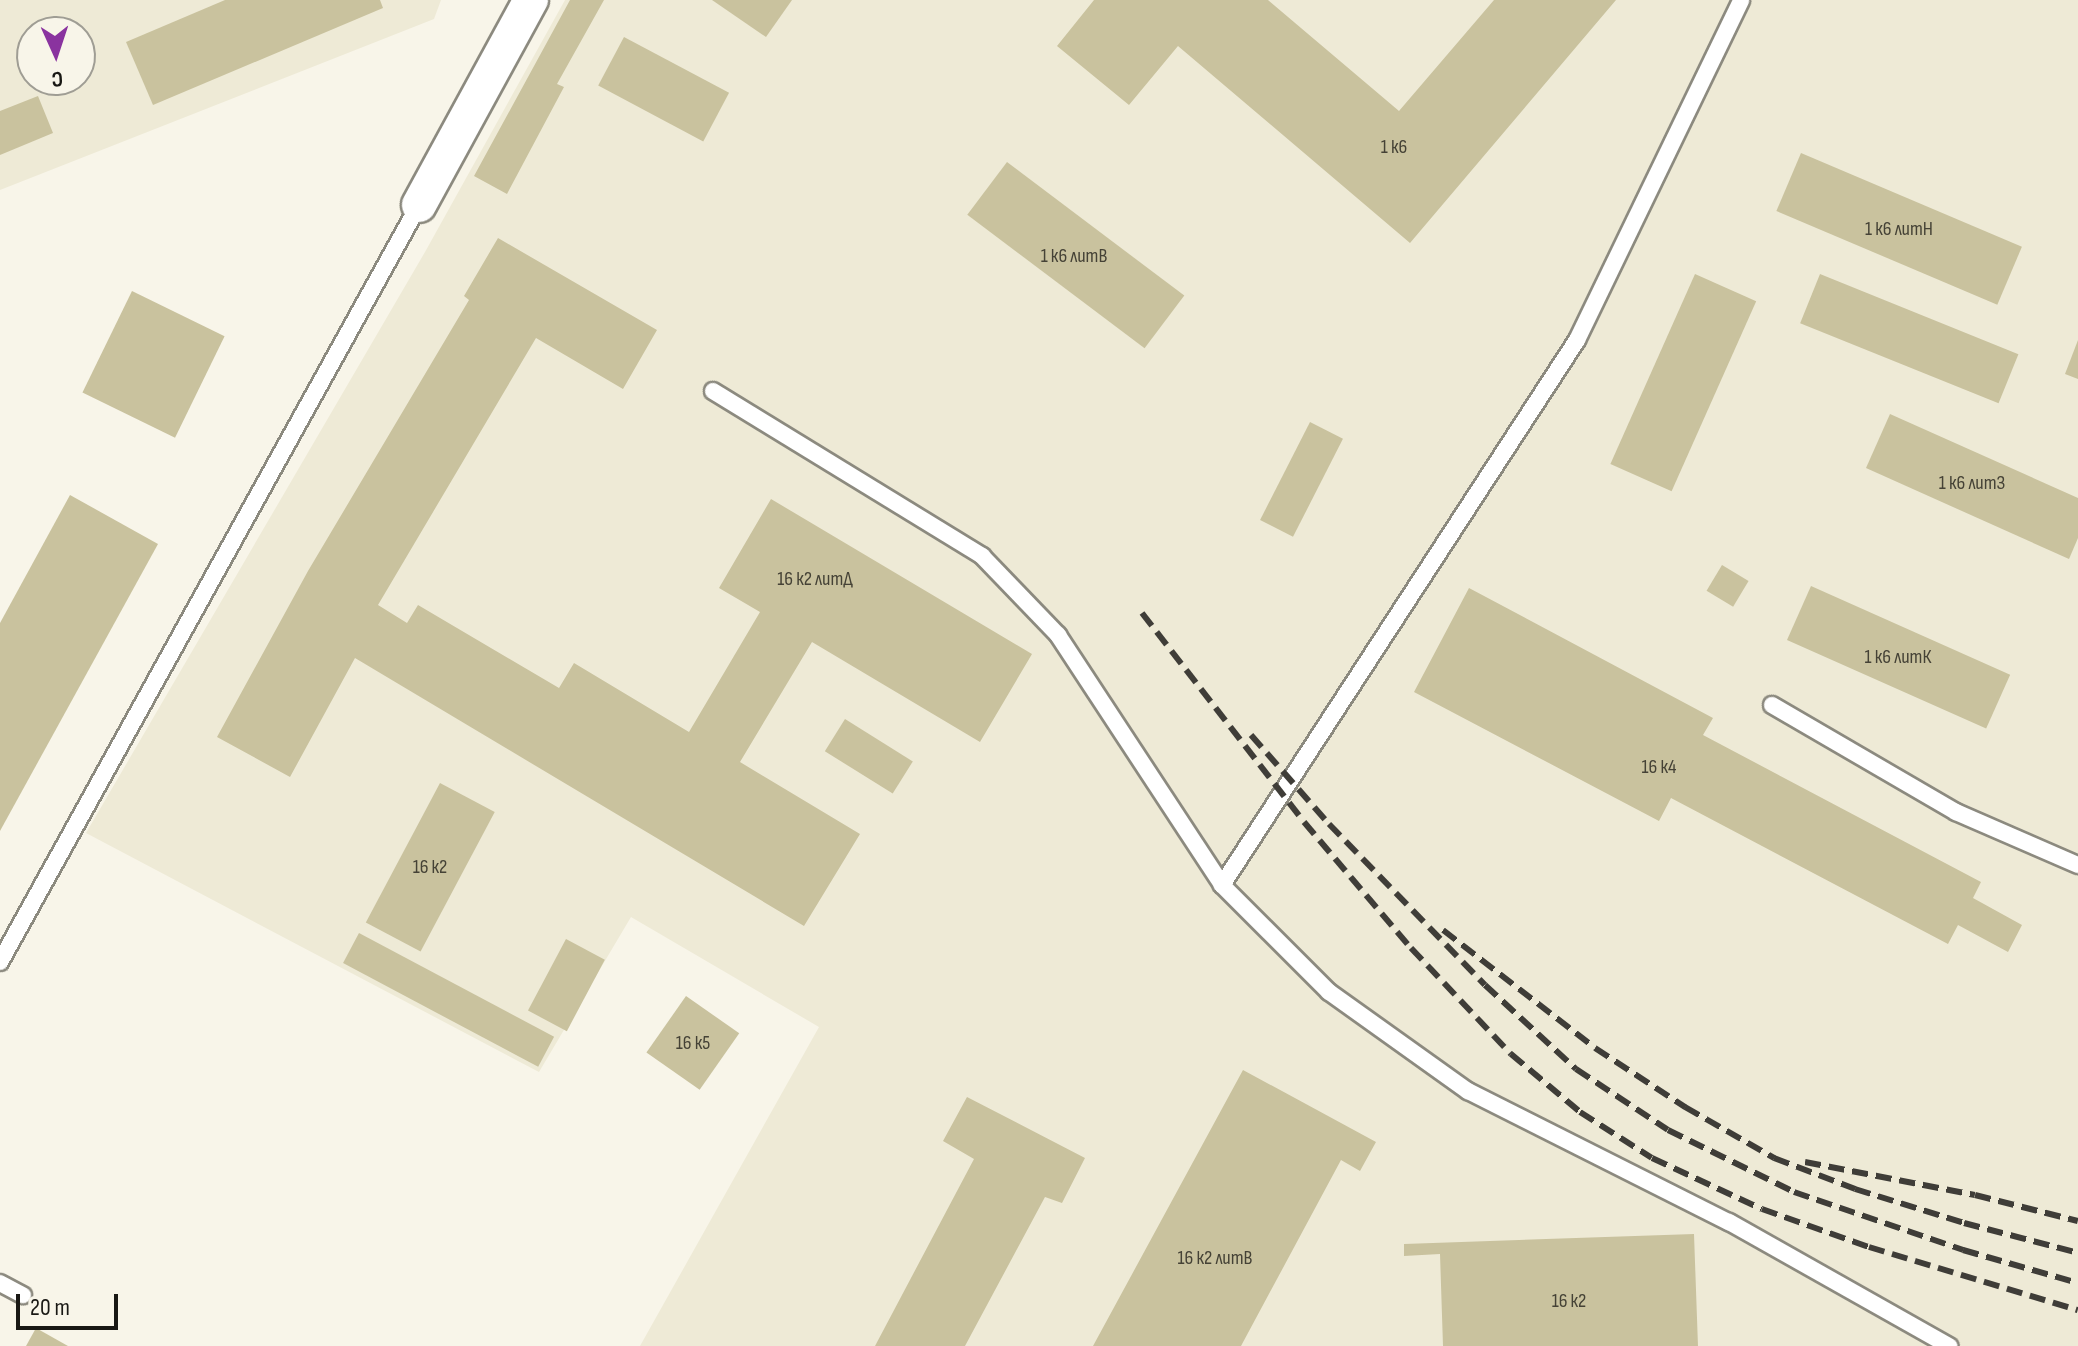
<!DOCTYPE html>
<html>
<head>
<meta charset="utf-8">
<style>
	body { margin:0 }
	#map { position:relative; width:2078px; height:1346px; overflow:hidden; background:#f8f5e9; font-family:"Sofia Sans Condensed",sans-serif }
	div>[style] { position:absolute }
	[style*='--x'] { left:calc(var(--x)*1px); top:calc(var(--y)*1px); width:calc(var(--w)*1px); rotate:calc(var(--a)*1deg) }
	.built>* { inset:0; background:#eeead6 }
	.building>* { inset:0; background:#c9c29e; transform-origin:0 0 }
	.roads { filter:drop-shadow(2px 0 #8c8a7f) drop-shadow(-2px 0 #8c8a7f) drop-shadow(0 2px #8c8a7f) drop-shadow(0 -2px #8c8a7f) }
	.lane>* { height:16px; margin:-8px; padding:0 8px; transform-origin:8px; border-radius:8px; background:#fff }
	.street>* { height:34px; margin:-17px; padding:0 17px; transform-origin:17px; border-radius:17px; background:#fff }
	.rail>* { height:6px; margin-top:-3px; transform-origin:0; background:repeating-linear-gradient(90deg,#3f3d38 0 16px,transparent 0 24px) }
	span { translate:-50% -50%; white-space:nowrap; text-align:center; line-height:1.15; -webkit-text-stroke:7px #f8f5e9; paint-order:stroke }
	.number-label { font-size:20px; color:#454236 }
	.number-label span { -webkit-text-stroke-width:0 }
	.north { position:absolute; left:16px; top:16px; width:80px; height:80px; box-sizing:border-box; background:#f8f5e9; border:2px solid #9f9d94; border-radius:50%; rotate:177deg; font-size:22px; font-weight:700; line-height:32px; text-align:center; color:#191814 }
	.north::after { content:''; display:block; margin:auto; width:28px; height:36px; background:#8a339f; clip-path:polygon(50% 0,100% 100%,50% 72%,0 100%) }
	.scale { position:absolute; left:16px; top:1294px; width:102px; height:36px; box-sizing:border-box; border:4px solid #191814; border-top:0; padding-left:10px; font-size:24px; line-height:28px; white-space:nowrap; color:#191814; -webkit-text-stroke:6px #f8f5e9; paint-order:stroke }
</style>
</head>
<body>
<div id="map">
	<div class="built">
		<div style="clip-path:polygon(evenodd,0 0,441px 0,434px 19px,0 190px,0 0,32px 32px,80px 32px,80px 80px,32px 80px,32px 32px)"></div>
		<div style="clip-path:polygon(565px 0,2078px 0,2078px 1346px,640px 1346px,819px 1027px,631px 917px,539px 1072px,86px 833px,425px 252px)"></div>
	</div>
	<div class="building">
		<div style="clip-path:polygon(225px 0,380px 0,383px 8px,153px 105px,126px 42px)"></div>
		<div style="clip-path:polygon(570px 0,604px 0,557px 84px,564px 87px,507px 194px,474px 176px)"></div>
		<div style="clip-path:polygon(712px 0,792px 0,766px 37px)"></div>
		<div style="clip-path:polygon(1094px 0,1268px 0,1399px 111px,1494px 0,1616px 0,1410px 243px,1178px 46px,1129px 105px,1057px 46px)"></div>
		<div style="left:624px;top:37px;width:119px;height:55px;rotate:28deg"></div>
		<div style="clip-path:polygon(38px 96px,53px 133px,0 155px,0 111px)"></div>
		<div style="left:1801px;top:153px;width:240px;height:63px;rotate:23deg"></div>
		<div style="left:1007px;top:162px;width:222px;height:66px;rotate:37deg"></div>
		<div style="clip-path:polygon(498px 238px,657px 330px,623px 389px,536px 338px,378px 605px,407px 623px,418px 605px,559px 688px,574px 663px,689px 732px,760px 612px,719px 588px,771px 499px,1032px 654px,980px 742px,812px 642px,740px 762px,860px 834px,804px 926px,355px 658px,290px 777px,217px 737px,308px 571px,469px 300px,464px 296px)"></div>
		<div style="left:1695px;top:274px;width:67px;height:208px;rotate:24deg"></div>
		<div style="left:1820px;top:274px;width:214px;height:53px;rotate:22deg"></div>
		<div style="left:132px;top:291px;width:103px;height:113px;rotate:26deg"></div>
		<div style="clip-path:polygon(2078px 340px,2078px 379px,2065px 374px)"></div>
		<div style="clip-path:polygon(1890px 414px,2078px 498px,2078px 538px,2069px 559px,1866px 468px)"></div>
		<div style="left:1310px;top:422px;width:37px;height:110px;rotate:27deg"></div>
		<div style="clip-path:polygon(70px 495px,158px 544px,0 831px,0 623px)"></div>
		<div style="left:1722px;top:565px;width:31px;height:30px;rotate:31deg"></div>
		<div style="left:1811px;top:586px;width:218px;height:59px;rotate:24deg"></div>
		<div style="clip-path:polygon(1469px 588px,1713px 718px,1703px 735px,1981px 882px,1973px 898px,2022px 925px,2008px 952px,1958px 925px,1948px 944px,1671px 798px,1659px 821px,1414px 692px)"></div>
		<div style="left:845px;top:719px;width:80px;height:38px;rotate:32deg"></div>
		<div style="left:440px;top:783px;width:62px;height:158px;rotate:28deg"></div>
		<div style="left:359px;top:933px;width:221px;height:34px;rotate:28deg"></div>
		<div style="left:566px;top:939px;width:44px;height:81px;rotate:28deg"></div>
		<div style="left:686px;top:996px;width:65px;height:69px;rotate:35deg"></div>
		<div style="clip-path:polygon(1243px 1070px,1376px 1142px,1360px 1171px,1341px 1160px,1241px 1346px,1093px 1346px)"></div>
		<div style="clip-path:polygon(967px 1097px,1085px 1158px,1062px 1203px,1045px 1197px,965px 1346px,875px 1346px,974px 1159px,943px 1141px)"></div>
		<div style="clip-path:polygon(1694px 1234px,1698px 1346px,1443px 1346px,1440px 1254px,1404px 1256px,1404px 1244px)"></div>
		<div style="clip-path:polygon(36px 1328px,68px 1346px,26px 1346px)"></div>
	</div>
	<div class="roads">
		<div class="lane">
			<div style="--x:713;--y:391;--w:316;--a:31.5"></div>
			<div style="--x:982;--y:556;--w:110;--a:46.1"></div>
			<div style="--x:1058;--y:635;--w:299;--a:56.7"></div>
			<div style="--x:1222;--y:885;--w:151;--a:45"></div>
			<div style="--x:1329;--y:992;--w:171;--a:35.5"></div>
			<div style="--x:1468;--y:1091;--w:292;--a:26.7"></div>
			<div style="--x:1729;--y:1222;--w:253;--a:29.4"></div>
			<div style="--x:1772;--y:705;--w:213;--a:30.2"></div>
			<div style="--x:1956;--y:812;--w:133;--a:23.5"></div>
			<div style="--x:1222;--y:885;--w:650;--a:-56.92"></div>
			<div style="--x:1577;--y:340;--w:377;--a:-64.2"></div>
			<div style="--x:0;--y:962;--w:865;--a:-61.04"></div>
			<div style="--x:0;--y:1283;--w:26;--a:28"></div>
		</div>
		<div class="street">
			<div style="--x:419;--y:205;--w:234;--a:-61.4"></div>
		</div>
	</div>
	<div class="rail">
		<div style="--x:1142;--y:613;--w:264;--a:52.2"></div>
		<div style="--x:1304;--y:822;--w:165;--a:49.7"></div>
		<div style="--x:1411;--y:948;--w:146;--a:46.7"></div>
		<div style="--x:1511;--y:1054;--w:90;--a:40"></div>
		<div style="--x:1580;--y:1112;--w:85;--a:32.6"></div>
		<div style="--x:1652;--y:1158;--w:121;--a:24.9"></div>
		<div style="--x:1762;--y:1209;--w:114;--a:19.6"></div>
		<div style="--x:1869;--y:1247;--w:218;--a:16.8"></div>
		<div style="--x:1251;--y:735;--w:118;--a:48.8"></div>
		<div style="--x:1329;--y:824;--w:224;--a:45.9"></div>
		<div style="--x:1485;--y:985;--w:124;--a:42.7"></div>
		<div style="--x:1576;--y:1069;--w:110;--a:33.5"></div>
		<div style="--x:1668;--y:1130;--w:140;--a:26.2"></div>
		<div style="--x:1794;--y:1192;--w:179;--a:18.9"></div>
		<div style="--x:1963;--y:1250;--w:120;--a:16"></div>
		<div style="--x:1443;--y:930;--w:192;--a:37.8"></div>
		<div style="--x:1595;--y:1048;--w:108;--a:33.2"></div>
		<div style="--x:1685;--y:1107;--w:103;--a:29.8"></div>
		<div style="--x:1774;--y:1158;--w:87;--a:20.9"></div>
		<div style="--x:1855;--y:1189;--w:114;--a:17.3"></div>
		<div style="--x:1964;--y:1223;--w:118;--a:14.7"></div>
		<div style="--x:1805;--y:1162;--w:173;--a:11"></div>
		<div style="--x:1975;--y:1195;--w:106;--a:14.2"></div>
	</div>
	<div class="number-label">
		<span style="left:1394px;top:147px">1 к6</span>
		<span style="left:1899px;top:229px">1 к6 литН</span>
		<span style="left:1074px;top:256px">1 к6 литВ</span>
		<span style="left:1972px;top:483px">1 к6 литЗ</span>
		<span style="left:815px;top:579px">16 к2 литД</span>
		<span style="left:1898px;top:657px">1 к6 литК</span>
		<span style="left:1659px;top:767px">16 к4</span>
		<span style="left:430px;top:867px">16 к2</span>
		<span style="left:693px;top:1043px">16 к5</span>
		<span style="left:1215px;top:1258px">16 к2 литВ</span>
		<span style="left:1569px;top:1301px">16 к2</span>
	</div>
	<div class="north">С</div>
	<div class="scale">20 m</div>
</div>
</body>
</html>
